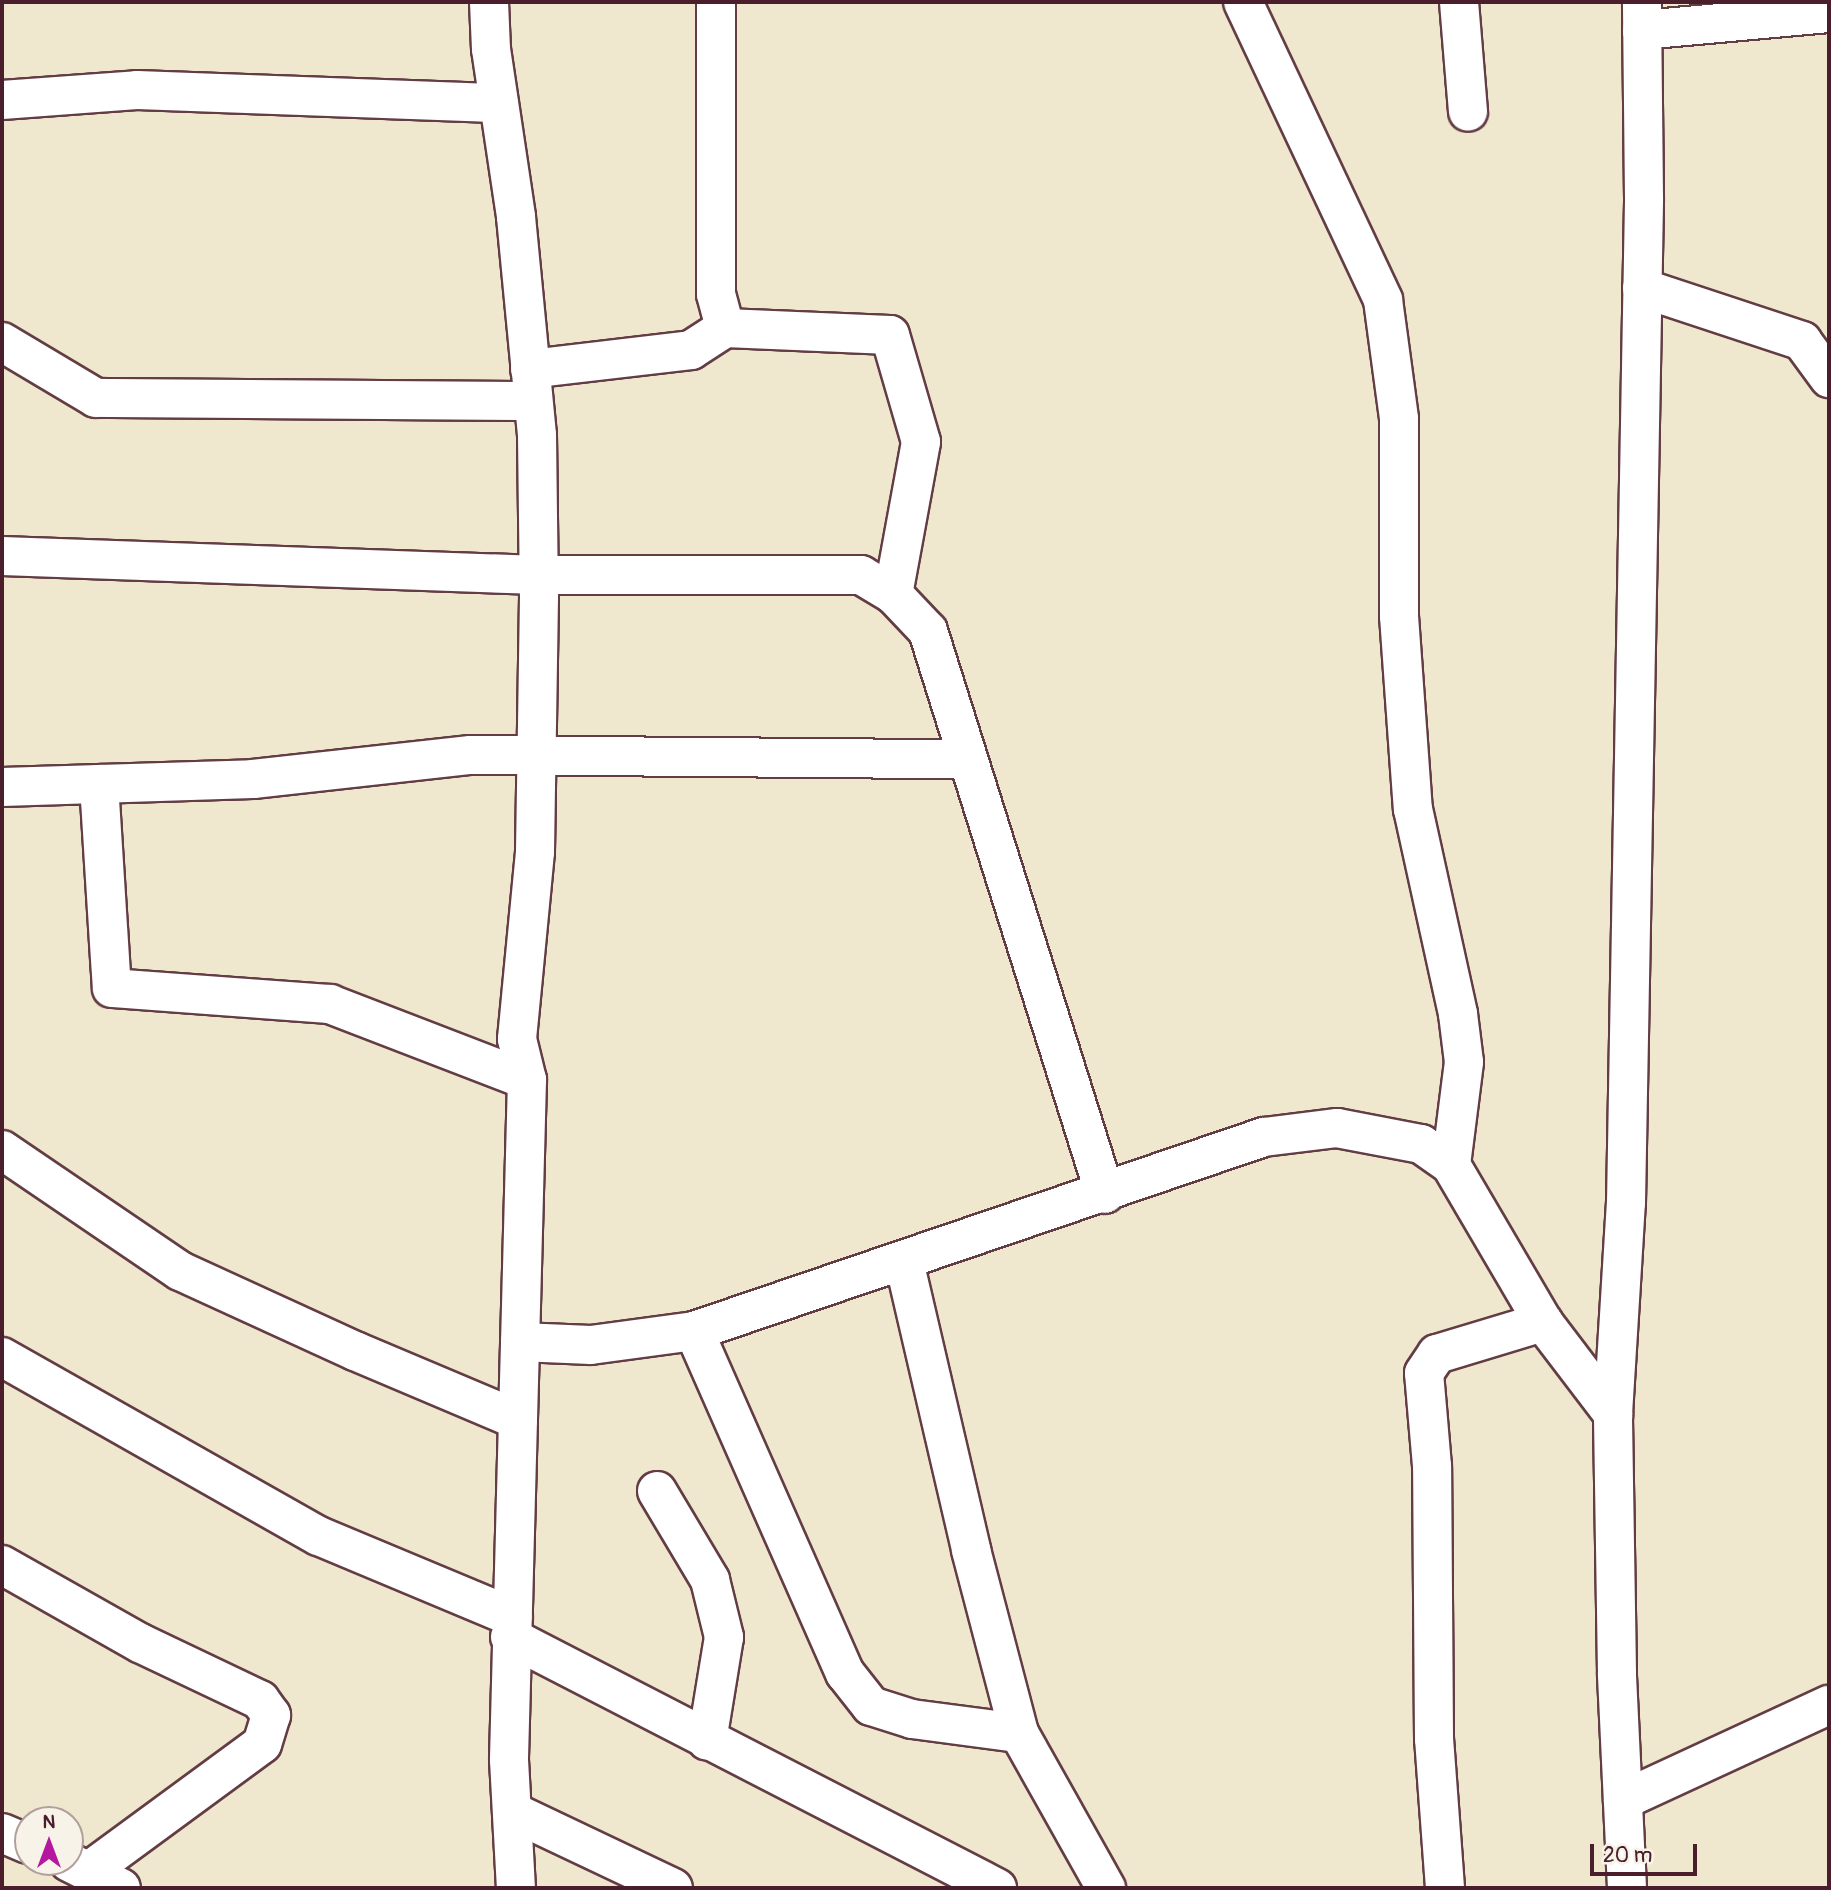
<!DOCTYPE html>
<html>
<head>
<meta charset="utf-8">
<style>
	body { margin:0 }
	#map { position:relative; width:1831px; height:1890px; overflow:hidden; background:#f0e7cf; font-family:Pangolin,sans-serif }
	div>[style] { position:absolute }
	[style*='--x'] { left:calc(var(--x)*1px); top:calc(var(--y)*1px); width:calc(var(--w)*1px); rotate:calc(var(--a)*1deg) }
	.roads { filter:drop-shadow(2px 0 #633d44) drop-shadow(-2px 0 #633d44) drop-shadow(0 2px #633d44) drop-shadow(0 -2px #633d44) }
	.minor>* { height:38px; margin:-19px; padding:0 19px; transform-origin:19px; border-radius:19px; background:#fff }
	span { translate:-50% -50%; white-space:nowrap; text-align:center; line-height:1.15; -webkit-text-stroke:6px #f7f3e8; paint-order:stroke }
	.frame { position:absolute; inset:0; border:4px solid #4a1f2b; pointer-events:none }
	.north { position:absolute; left:14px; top:1806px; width:70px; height:70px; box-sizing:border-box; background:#f7f3e8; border:2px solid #b29e9c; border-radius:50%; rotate:0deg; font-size:19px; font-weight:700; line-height:28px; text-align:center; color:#4a1f2b }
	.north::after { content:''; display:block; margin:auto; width:24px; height:32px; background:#b5179e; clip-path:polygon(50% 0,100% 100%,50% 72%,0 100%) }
	.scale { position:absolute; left:1590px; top:1844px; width:107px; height:32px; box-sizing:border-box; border:4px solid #4a1f2b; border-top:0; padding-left:9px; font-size:21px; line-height:24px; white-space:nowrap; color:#4a1f2b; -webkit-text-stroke:5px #f7f3e8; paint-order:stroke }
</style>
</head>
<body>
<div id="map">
	<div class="roads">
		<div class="minor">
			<div style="--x:489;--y:2;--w:47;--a:87.6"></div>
			<div style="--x:491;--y:49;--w:170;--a:81.5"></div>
			<div style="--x:516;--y:217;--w:219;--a:84.5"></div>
			<div style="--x:537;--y:435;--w:162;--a:89.3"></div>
			<div style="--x:539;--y:597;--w:255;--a:90.9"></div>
			<div style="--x:535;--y:852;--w:188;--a:95.5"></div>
			<div style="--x:517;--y:1039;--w:42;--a:76.3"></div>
			<div style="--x:527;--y:1080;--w:680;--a:91.52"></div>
			<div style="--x:509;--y:1760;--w:128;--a:86.9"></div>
			<div style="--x:716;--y:2;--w:292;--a:90"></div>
			<div style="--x:716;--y:294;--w:35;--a:75"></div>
			<div style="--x:1243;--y:2;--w:329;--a:64.8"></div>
			<div style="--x:1383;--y:300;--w:120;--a:82.3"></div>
			<div style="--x:1399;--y:419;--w:197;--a:90"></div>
			<div style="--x:1399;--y:616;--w:194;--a:85.9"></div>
			<div style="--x:1413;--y:809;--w:210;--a:77.6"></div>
			<div style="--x:1458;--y:1014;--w:48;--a:82.9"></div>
			<div style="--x:1464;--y:1062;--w:104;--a:97.2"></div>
			<div style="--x:1459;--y:2;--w:110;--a:85.3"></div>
			<div style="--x:1642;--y:30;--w:188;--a:-5.2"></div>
			<div style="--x:2;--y:100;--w:135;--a:-4.2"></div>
			<div style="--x:137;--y:90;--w:362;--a:2.1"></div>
			<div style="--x:1642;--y:288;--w:169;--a:18.3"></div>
			<div style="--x:1802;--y:341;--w:46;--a:53.9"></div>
			<div style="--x:2;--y:342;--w:109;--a:30.8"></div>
			<div style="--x:96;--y:398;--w:437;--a:0.4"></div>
			<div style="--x:530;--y:369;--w:162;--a:-6.7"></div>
			<div style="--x:691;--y:350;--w:40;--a:-32.9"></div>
			<div style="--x:725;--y:328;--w:165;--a:2.4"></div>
			<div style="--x:890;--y:335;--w:111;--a:73.8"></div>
			<div style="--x:921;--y:442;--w:155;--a:100.4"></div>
			<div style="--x:2;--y:556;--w:537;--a:2.03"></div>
			<div style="--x:539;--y:575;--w:322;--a:0"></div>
			<div style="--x:861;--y:575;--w:37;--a:31"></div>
			<div style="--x:893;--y:594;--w:51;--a:46.6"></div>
			<div style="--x:928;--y:631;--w:590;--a:72.55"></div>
			<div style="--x:99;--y:784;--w:204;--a:86.4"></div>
			<div style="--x:112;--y:988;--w:219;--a:4.2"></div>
			<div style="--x:330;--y:1004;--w:211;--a:21.1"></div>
			<div style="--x:2;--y:787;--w:251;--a:-1.8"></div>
			<div style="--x:253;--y:779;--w:219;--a:-6.3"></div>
			<div style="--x:471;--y:755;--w:497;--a:0.5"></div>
			<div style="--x:2;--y:1150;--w:215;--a:34.2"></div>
			<div style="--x:180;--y:1271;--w:192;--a:24.6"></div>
			<div style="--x:355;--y:1351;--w:177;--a:22.9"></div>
			<div style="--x:904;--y:1261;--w:297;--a:76.9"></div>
			<div style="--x:971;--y:1550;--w:189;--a:75.3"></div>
			<div style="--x:1019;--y:1733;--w:178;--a:60.7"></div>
			<div style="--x:694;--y:1331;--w:374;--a:66.2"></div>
			<div style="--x:845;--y:1673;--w:42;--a:51.8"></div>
			<div style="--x:871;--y:1706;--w:43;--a:17.6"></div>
			<div style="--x:912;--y:1719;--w:108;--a:7.5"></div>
			<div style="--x:520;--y:1342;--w:71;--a:2.4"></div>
			<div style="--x:591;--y:1345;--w:104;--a:-7.7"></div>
			<div style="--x:694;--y:1331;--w:602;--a:-18.8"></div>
			<div style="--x:1264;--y:1137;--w:74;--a:-7"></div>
			<div style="--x:1337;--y:1128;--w:86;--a:10.8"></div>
			<div style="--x:1421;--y:1144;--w:37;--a:35"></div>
			<div style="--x:1451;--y:1165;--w:182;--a:59.6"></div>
			<div style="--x:1543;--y:1322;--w:116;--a:52.7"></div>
			<div style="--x:2;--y:1357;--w:364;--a:29.5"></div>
			<div style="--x:319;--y:1536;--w:210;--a:22.7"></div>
			<div style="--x:657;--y:1491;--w:104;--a:59.2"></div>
			<div style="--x:710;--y:1580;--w:59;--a:76.2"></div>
			<div style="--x:724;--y:1637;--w:105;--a:99.3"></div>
			<div style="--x:2;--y:1565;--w:159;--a:29.5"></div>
			<div style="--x:140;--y:1643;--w:133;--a:25.4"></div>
			<div style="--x:260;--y:1700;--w:19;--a:54"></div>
			<div style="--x:271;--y:1715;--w:30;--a:107"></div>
			<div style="--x:262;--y:1744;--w:215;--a:143.7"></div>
			<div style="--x:510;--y:1637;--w:548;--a:27.27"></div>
			<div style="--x:1623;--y:1800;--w:227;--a:-24.8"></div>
			<div style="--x:513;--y:1812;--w:177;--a:25.4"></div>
			<div style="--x:2;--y:1833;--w:28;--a:23"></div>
			<div style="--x:69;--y:1862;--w:58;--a:26.6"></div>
			<div style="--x:1445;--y:1888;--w:149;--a:-94.2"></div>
			<div style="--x:1434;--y:1739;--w:273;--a:-90.4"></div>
			<div style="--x:1432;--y:1466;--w:93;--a:-94.9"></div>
			<div style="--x:1424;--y:1373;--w:23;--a:-56"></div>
			<div style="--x:1437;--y:1354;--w:111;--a:-16.8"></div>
			<div style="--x:1627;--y:1888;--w:215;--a:-92.7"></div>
			<div style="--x:1617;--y:1673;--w:259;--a:-90.9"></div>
			<div style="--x:1613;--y:1414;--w:211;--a:-86.5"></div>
			<div style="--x:1626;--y:1203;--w:1005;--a:-88.97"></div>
			<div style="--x:1644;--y:198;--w:196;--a:-90.6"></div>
		</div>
	</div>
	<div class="frame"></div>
	<div class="north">N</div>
	<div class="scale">20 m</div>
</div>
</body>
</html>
